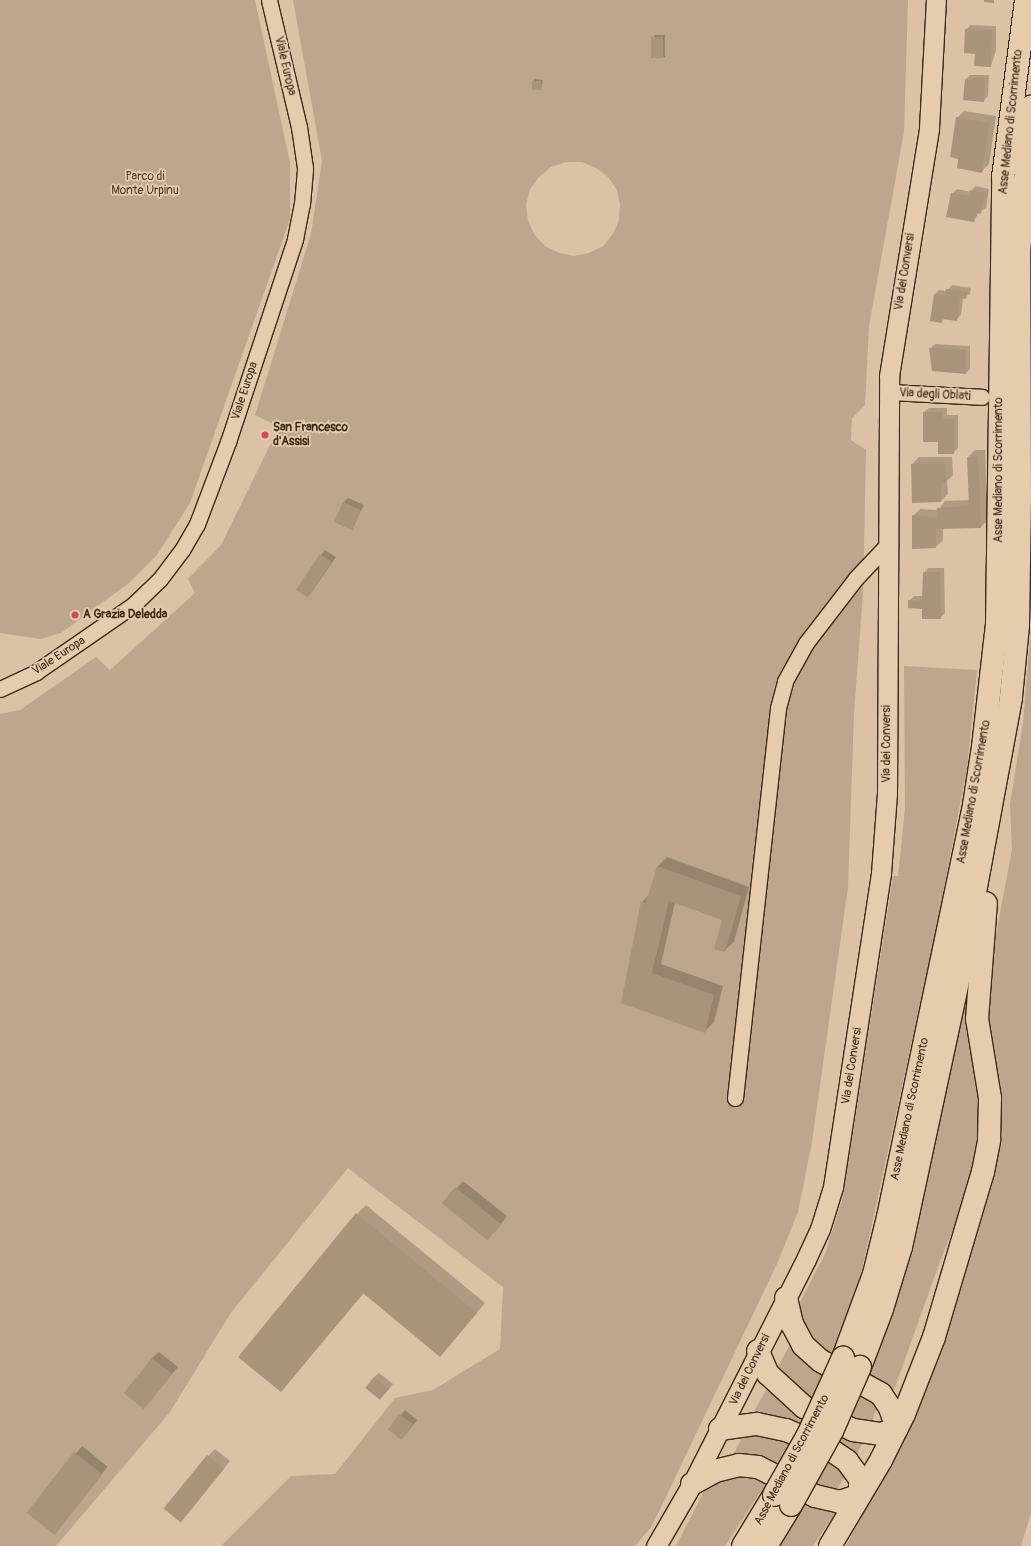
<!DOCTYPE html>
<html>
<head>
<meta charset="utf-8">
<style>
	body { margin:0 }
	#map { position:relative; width:1031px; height:1546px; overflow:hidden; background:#dbc2a4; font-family:Pangolin,sans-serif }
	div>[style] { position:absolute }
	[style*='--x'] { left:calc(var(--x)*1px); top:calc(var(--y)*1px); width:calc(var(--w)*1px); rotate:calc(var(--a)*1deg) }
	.green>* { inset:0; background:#bda68b }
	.shadow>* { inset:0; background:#0003; transform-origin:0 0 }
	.building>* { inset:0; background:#a9937a; transform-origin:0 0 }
	.roads { filter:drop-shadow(1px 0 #3b2a1e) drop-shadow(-1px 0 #3b2a1e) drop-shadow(0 1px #3b2a1e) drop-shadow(0 -1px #3b2a1e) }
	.minor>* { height:15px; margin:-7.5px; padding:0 7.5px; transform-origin:7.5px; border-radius:7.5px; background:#e5ccad }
	.tertiary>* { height:19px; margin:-9.5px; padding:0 9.5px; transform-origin:9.5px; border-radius:9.5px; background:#e5ccad }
	.trunk>* { height:22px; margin:-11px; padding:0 11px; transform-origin:11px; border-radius:11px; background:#e5ccad }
	.bridges { filter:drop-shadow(1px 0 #3b2a1e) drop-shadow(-1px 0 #3b2a1e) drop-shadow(0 1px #3b2a1e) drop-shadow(0 -1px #3b2a1e) }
	.trunk-bridge>* { height:22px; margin:-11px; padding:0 11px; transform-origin:11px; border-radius:11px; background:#e5ccad }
	.dots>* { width:11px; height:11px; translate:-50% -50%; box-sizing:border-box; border:2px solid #e5ccad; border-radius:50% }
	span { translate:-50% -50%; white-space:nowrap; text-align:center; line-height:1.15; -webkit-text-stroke:3.5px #e5ccad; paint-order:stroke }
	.street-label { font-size:12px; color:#3b2a1e }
	.park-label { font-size:12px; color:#4e3d2e }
	.poi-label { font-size:12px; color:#3b2a1e; font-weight:700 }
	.left { translate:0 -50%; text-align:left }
</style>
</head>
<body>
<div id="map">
	<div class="green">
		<div style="clip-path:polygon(0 0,255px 0,290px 163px,290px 219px,190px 503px,157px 555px,129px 583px,61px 633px,41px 639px,0 633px)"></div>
		<div style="clip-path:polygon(evenodd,293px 0,908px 0,904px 132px,869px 326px,865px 405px,852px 418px,851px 440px,866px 450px,863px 593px,854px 713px,848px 887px,812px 1142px,798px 1212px,776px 1266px,652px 1526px,635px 1546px,221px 1546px,291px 1476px,335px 1474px,395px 1398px,433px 1390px,500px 1349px,503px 1287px,348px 1168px,230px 1314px,170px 1412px,56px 1546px,0 1546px,0 714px,20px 710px,96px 657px,110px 670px,195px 593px,188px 579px,221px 545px,279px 427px,255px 415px,311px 234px,322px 161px,293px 0,566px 162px,582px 162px,596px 168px,608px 177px,617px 190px,620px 205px,619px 220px,613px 234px,603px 246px,589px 253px,574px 256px,559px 253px,545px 246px,534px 234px,528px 220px,526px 205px,530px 189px,539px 177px,551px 167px,566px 162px)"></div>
		<div style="clip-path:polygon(1031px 628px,1031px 1513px,1021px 1546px,846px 1546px,922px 1400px,958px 1293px,989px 1179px,986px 1035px,992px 956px,1012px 849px,1010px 804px,1023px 723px)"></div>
		<div style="clip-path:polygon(904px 666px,977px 670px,967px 768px,935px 935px,865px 1256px,857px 1288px,830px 1356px,810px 1339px,799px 1313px,800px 1302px,825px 1254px,843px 1197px,893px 876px,898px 876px,905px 809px)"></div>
		<div style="clip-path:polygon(966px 1000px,971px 1001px,980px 1096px,981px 1147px,965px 1200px,939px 1264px,894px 1390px,890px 1391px,868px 1375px,902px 1279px,927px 1181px)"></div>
		<div style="clip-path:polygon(792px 1341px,880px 1399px,871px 1424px,868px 1425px,808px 1399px,777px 1368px)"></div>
		<div style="clip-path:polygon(769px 1385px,864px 1439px,857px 1454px,853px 1456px,768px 1416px,753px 1413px)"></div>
		<div style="clip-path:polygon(745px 1432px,777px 1434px,848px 1472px,837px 1489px,832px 1490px,775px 1463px,733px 1455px)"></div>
		<div style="clip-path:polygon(741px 1470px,836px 1508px,836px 1512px,813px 1546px,779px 1546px,801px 1512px,763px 1488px,725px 1546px,676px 1546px,705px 1489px,714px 1479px)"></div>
	</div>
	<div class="shadow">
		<div style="clip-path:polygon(970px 25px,996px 26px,996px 50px,991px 66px,976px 53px,966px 30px)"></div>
		<div style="left:654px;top:35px;width:11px;height:22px"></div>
		<div style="clip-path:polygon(970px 75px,989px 75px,988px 96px,983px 101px,966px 79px)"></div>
		<div style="clip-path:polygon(535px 79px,543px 80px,541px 89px,533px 81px)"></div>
		<div style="clip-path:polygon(964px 111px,996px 116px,989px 164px,982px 171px,959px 158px,957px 118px)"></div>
		<div style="clip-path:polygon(975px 186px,989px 189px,986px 208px,979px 212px,974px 221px,952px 194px,957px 189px,971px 192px)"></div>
		<div style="clip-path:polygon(952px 285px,971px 288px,970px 294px,963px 298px,961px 315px,956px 320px,945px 318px,941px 322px,935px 294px,939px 290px,947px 291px)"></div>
		<div style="clip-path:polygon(935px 344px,970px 346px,970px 369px,966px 373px,930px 349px)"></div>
		<div style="clip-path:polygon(929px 408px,947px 408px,947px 415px,958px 415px,958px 448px,953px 453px,939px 441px,924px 412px)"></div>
		<div style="clip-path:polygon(975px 450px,985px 450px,988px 520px,981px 527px,943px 528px,943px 540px,936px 547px,913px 516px,920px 509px,938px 510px,945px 501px,970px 500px,968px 457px)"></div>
		<div style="clip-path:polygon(919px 457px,952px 457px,953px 475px,947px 481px,948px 494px,941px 501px,912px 464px)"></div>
		<div style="clip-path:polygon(348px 498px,364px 505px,352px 529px,344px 502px)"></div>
		<div style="clip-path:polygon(325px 550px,336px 557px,309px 596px,321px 555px)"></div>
		<div style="clip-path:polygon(928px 568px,944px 568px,945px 613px,940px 618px,909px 601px,914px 596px,923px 596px,924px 573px)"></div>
		<div style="clip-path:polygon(667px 857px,749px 887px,734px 942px,724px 951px,723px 920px,675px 902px,661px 964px,723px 986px,714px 1022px,705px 1031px,622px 1003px,642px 902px,649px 895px,658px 866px)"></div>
		<div style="clip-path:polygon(463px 1181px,507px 1216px,495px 1232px,444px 1203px)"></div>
		<div style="clip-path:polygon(366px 1205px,485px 1303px,440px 1356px,364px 1293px,281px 1391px,357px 1214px)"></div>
		<div style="clip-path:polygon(159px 1352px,178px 1367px,143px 1408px,152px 1358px)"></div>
		<div style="clip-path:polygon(379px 1373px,393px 1384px,385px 1394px,374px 1377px)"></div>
		<div style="left:405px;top:1410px;width:16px;height:25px;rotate:40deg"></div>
		<div style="left:82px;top:1446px;width:33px;height:86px;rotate:39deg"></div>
		<div style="clip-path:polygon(215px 1449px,230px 1461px,181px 1521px,208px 1456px)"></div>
	</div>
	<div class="building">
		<div style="clip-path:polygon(984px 0,994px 0,994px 3px,984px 2px)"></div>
		<div style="clip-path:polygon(965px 29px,992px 30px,991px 67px,974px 66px,975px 54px,964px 53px)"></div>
		<div style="left:651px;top:37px;width:12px;height:21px"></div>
		<div style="clip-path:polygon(973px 78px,985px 79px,984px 102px,963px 100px,965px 79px,972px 80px)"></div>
		<div style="left:532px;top:81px;width:9px;height:9px"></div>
		<div style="clip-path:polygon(956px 117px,989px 123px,982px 173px,957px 168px,958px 159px,950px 157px)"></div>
		<div style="clip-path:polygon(970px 190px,985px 193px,981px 214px,976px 213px,974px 222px,946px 217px,951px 193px,969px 196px)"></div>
		<div style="clip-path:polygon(946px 289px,967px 292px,966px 299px,960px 298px,957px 321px,942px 319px,942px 323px,930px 321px,934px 294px,945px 295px)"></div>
		<div style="clip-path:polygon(929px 348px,966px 350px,966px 374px,932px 371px)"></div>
		<div style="clip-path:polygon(923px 412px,943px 412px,943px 419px,954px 419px,954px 454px,938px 454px,938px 442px,923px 442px)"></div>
		<div style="clip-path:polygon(978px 456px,981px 528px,936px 529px,936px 548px,912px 549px,912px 515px,937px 518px,937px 508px,969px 506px,967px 457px)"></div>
		<div style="clip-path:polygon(945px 463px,946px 483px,941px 483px,941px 502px,912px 503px,911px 464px)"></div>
		<div style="left:343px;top:502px;width:20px;height:22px;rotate:24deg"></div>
		<div style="left:320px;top:554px;width:14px;height:43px;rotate:34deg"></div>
		<div style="clip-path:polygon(923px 572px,940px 572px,941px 619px,922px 619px,922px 609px,908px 608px,908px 600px,922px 601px)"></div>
		<div style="clip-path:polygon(657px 866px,741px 896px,725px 952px,714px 949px,722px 920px,669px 901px,652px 973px,714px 995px,705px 1033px,621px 1003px,641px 902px,646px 903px)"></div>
		<div style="left:455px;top:1187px;width:59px;height:21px;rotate:39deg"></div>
		<div style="clip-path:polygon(356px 1213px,477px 1313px,440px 1357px,363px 1293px,281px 1392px,238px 1357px)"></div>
		<div style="left:152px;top:1358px;width:26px;height:45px;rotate:39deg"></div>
		<div style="left:374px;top:1377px;width:19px;height:14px;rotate:39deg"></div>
		<div style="left:399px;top:1414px;width:17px;height:19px;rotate:36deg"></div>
		<div style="left:74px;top:1452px;width:36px;height:77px;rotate:38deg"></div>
		<div style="left:207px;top:1455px;width:22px;height:69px;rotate:39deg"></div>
	</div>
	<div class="roads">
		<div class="minor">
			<div style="--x:888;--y:392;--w:94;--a:3"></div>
			<div style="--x:0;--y:689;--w:40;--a:-25"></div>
			<div style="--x:36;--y:672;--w:118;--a:-34.6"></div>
			<div style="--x:133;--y:605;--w:37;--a:-44"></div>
			<div style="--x:160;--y:579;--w:36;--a:-53"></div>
			<div style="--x:182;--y:550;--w:30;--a:-60"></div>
			<div style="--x:197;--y:524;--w:88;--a:-69.3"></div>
			<div style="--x:228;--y:442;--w:214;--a:-71.7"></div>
			<div style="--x:295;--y:239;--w:36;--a:-79"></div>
			<div style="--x:302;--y:204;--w:36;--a:-85"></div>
			<div style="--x:305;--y:168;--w:41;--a:-98.3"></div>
			<div style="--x:299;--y:127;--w:130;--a:-103.3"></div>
			<div style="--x:735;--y:1098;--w:392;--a:-83.7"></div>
			<div style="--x:778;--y:708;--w:28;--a:-75"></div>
			<div style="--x:785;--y:681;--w:43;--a:-61.1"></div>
			<div style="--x:806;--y:643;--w:82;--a:-52.4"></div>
			<div style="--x:856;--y:578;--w:47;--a:-46.7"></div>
		</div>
		<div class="tertiary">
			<div style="--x:656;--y:1546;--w:72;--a:-59.9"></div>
			<div style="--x:692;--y:1484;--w:252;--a:-63.1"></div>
			<div style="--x:806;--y:1259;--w:33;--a:-65"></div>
			<div style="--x:820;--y:1229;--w:44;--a:-72.8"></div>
			<div style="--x:833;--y:1187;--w:318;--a:-81.3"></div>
			<div style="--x:881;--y:873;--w:80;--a:-85.7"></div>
			<div style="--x:887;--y:793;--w:417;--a:-89.7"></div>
			<div style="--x:889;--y:376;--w:251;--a:-80.8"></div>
			<div style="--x:929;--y:128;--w:128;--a:-86.9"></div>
		</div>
		<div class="trunk">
			<div style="--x:786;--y:1298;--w:27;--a:77"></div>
			<div style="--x:792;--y:1324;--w:24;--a:62"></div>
			<div style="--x:803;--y:1345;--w:24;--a:42"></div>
			<div style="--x:821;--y:1361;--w:68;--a:28.8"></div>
			<div style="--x:881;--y:1394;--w:17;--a:57"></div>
			<div style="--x:890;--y:1408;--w:21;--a:71"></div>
			<div style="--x:758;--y:1351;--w:25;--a:67"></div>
			<div style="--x:768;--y:1374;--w:49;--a:42.5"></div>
			<div style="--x:804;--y:1407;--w:54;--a:25.1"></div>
			<div style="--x:853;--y:1430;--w:29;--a:8"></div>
			<div style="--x:882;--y:1434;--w:16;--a:-22"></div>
			<div style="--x:843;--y:1358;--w:90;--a:-69.7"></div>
			<div style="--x:874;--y:1274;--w:59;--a:-76.2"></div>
			<div style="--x:888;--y:1217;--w:421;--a:-78.2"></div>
			<div style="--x:974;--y:805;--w:59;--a:-81.2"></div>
			<div style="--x:983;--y:747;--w:123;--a:-83.5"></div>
			<div style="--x:997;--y:625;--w:448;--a:-89.2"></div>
			<div style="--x:1003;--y:177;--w:178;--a:-82.6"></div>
			<div style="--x:860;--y:1367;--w:62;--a:-69.2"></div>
			<div style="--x:882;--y:1309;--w:65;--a:-73"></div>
			<div style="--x:901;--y:1247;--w:297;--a:-77.9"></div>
			<div style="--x:963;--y:957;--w:264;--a:-79.5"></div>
			<div style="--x:1011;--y:697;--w:72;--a:-84.4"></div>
			<div style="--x:1018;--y:625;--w:129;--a:-89.1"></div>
			<div style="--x:1020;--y:496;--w:243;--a:-90.2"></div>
			<div style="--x:1019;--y:253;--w:147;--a:-85.3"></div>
			<div style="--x:720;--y:1429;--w:37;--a:-8"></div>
			<div style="--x:757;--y:1424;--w:30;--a:12"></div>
			<div style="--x:786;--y:1430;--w:46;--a:23.2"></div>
			<div style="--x:828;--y:1448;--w:23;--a:34"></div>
			<div style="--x:847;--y:1461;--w:22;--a:54"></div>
			<div style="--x:860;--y:1479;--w:16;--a:90"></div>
			<div style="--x:692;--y:1484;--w:26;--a:-29"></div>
			<div style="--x:715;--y:1471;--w:25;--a:-14"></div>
			<div style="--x:739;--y:1465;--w:19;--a:6"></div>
			<div style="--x:758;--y:1467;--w:64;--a:27"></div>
			<div style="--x:815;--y:1496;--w:26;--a:13"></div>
			<div style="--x:840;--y:1502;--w:21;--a:-19"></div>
			<div style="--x:743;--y:1546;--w:60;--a:-58.7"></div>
			<div style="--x:766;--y:1546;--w:48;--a:-58.6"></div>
			<div style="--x:830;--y:1546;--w:100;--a:-59.3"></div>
			<div style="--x:881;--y:1460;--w:51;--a:-63.4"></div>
			<div style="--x:904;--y:1414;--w:83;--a:-68.7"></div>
			<div style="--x:934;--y:1337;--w:172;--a:-73.5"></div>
			<div style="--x:983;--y:1172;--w:33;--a:-79"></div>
			<div style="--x:989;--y:1140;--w:42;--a:-88.6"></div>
			<div style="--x:990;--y:1098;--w:80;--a:-99.3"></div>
			<div style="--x:977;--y:1019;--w:116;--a:-85.6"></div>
		</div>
	</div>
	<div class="bridges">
		<div class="trunk-bridge">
			<div style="--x:774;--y:1495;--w:69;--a:-60.5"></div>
			<div style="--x:808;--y:1435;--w:85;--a:-65.6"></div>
			<div style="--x:791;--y:1505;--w:85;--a:-61"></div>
			<div style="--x:832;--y:1431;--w:70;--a:-66.4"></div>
		</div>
	</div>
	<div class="dots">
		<div style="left:265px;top:435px;background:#d1495b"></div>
		<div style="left:75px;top:615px;background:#d1495b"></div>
	</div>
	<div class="street-label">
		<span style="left:285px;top:66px;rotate:77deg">Viale Europa</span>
		<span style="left:1011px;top:122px;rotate:-84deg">Asse Mediano di Scorrimento</span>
		<span style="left:905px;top:272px;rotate:-81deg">Via dei Conversi</span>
		<span style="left:245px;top:391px;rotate:-72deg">Viale Europa</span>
		<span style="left:935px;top:395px;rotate:3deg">Via degli Oblati</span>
		<span style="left:999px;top:470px;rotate:-90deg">Asse Mediano di Scorrimento</span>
		<span style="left:59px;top:656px;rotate:-33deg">Viale Europa</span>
		<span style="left:887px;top:744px;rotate:-90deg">Via dei Conversi</span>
		<span style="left:974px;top:792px;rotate:-80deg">Asse Mediano di Scorrimento</span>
		<span style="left:852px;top:1066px;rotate:-81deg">Via dei Conversi</span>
		<span style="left:910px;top:1109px;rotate:-78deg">Asse Mediano di Scorrimento</span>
		<span style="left:750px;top:1370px;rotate:-64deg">Via dei Conversi</span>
		<span style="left:792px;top:1460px;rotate:-62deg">Asse Mediano di Scorrimento</span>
	</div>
	<div class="park-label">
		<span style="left:145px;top:184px">Parco di<br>Monte Urpinu</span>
	</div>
	<div class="poi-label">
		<span class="left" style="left:273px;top:435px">San Francesco<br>d'Assisi</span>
		<span class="left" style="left:83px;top:615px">A Grazia Deledda</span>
	</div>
</div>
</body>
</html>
